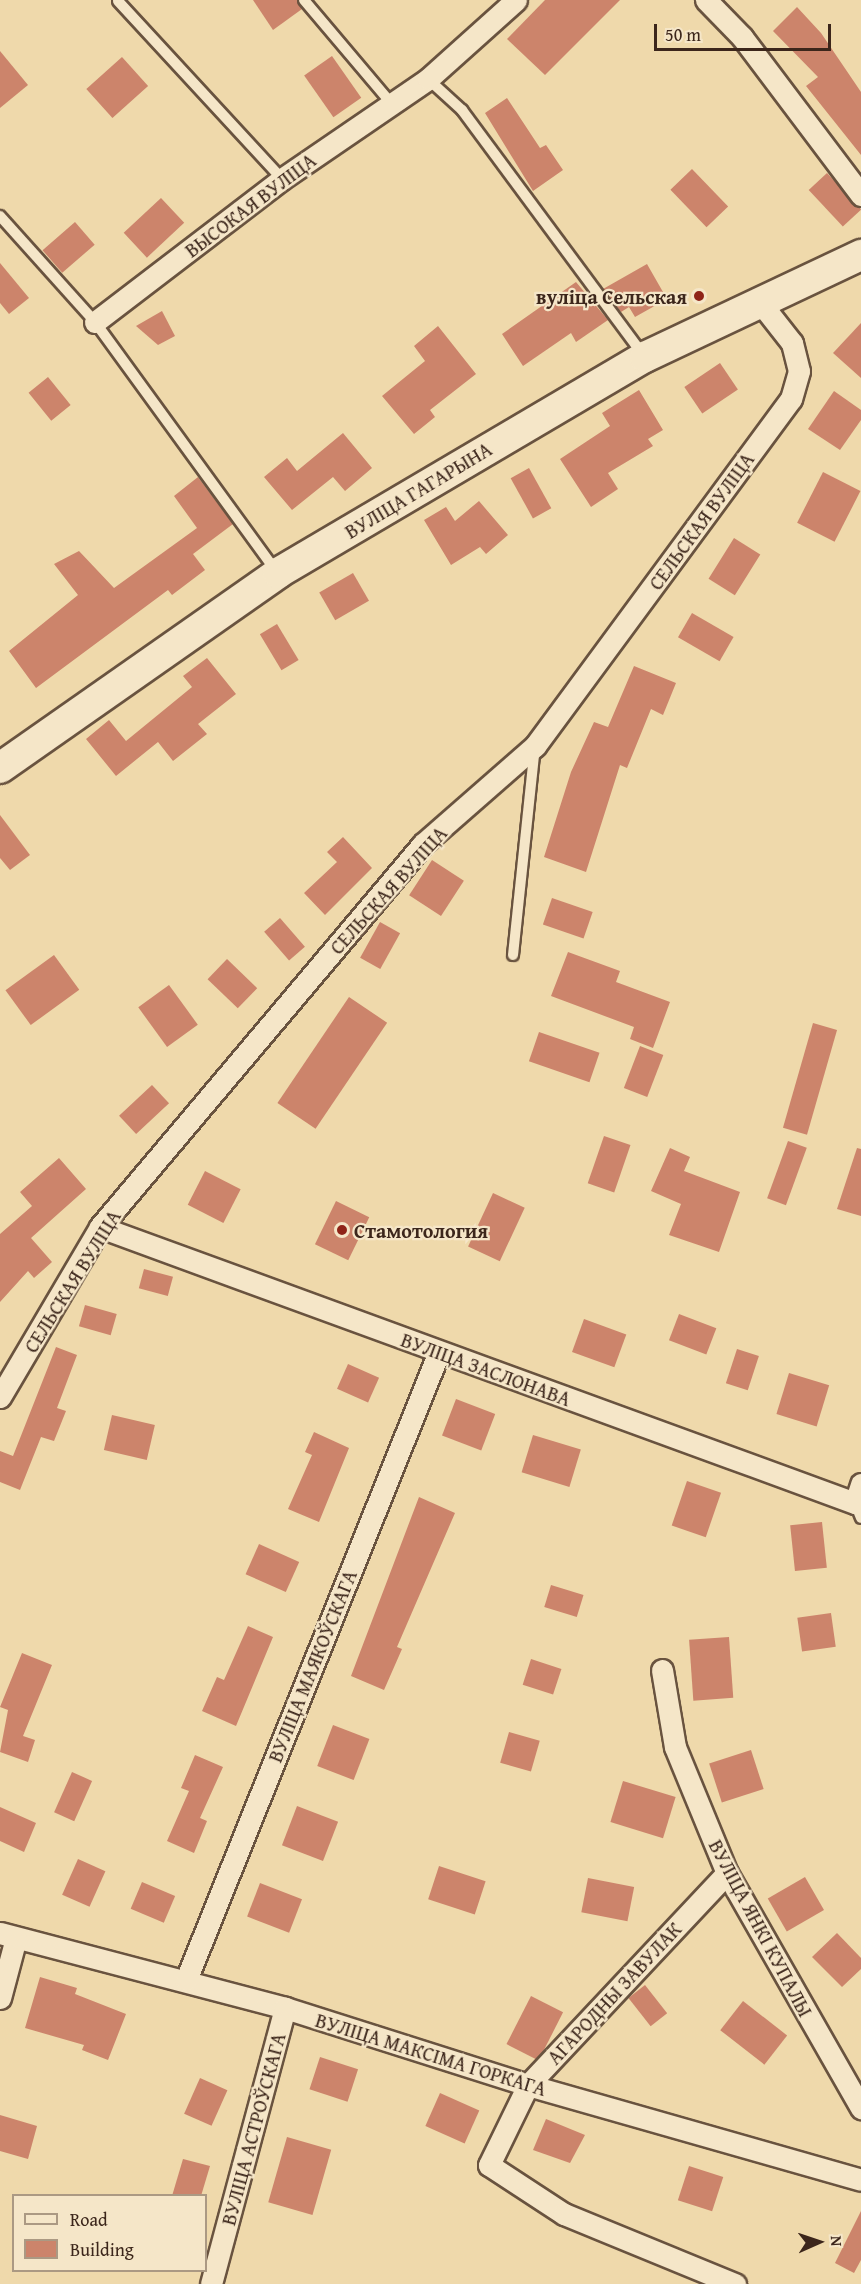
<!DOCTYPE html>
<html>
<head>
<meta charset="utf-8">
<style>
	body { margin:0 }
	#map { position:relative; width:861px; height:2284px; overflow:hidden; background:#efd9ab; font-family:"Gentium Book Plus",serif }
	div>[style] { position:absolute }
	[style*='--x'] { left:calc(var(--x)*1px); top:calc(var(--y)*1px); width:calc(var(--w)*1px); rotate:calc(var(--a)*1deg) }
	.building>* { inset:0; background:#cc846b; transform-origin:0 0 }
	.roads { filter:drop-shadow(2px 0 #69533f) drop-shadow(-2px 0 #69533f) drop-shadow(0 2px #69533f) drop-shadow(0 -2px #69533f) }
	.lane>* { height:10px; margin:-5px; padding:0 5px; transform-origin:5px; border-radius:5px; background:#f5e6c8 }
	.street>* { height:21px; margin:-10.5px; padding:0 10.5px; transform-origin:10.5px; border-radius:10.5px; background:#f5e6c8 }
	.secondary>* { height:30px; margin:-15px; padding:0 15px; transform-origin:15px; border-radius:15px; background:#f5e6c8 }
	.dots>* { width:16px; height:16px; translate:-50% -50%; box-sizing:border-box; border:3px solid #f5e6c8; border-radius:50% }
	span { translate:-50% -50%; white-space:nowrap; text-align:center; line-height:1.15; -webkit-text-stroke:4.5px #f5e6c8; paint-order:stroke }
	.street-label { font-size:20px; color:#3c261b }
	.poi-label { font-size:20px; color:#3c261b; font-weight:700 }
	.right { translate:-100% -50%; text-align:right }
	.left { translate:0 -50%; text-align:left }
	.legend { position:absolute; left:12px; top:2194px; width:195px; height:78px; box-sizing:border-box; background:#f5e6c8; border:2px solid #ab9983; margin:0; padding:8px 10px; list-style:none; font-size:18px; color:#3c261b }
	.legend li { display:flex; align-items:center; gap:12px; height:30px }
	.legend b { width:30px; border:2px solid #ab9983 }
	.north { position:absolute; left:789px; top:2212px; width:60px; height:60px; -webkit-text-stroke:4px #f5e6c8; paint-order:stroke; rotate:87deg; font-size:16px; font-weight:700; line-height:24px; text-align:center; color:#3c261b }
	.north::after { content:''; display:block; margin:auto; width:21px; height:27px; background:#3c261b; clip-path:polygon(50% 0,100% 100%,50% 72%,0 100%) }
	.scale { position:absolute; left:654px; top:24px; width:177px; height:27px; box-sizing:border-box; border:3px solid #3c261b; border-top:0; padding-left:8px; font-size:18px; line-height:21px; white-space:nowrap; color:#3c261b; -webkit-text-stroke:4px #f5e6c8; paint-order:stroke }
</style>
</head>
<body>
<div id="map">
	<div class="building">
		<div style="clip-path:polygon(253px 0,297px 0,302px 9px,273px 30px)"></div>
		<div style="clip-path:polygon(545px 0,620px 0,545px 75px,507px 39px)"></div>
		<div style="clip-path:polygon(797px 7px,821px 33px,861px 92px,861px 155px,806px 86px,818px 77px,773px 31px)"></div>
		<div style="clip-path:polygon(0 51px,28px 85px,0 108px)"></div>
		<div style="left:332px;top:56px;width:51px;height:34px;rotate:55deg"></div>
		<div style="left:122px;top:57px;width:39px;height:48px;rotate:48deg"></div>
		<div style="clip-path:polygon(507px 98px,540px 148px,546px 145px,563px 170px,533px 191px,485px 113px)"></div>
		<div style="left:692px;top:169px;width:52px;height:30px;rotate:46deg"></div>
		<div style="left:827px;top:173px;width:50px;height:25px;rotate:47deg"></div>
		<div style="left:161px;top:198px;width:34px;height:51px;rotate:47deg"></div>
		<div style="left:75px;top:222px;width:30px;height:43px;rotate:49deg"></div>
		<div style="clip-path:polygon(0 263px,29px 298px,9px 314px,0 303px)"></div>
		<div style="clip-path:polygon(647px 264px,667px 299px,635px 317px,629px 307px,621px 312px,603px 289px)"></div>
		<div style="clip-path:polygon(576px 282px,608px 320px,576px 342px,571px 333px,523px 366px,502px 334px)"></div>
		<div style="clip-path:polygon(162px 311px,175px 336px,158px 345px,136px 326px)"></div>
		<div style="clip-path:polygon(861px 323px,861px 378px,833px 353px)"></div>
		<div style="clip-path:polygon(438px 326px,476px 374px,430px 410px,435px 417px,414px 434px,382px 396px,425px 361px,414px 346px)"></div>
		<div style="left:720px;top:363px;width:32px;height:43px;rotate:56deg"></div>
		<div style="left:48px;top:377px;width:36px;height:25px;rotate:51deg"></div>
		<div style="clip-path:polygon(639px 390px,663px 430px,648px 439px,653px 446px,608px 473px,618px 489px,591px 507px,560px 459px,610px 426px,602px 413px)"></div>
		<div style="clip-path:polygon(834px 391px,861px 410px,861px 420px,840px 450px,808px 429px)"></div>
		<div style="clip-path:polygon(343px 433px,372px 468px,345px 491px,333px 477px,292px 510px,264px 477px,287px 458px,297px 471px)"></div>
		<div style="left:529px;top:468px;width:46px;height:21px;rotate:61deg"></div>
		<div style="left:823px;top:472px;width:42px;height:57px;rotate:27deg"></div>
		<div style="clip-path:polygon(198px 477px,233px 524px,193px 554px,205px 570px,172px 595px,168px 590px,36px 688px,9px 651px,78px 595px,54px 564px,79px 551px,114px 588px,197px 528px,174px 496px)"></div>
		<div style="clip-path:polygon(479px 501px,508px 535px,486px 554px,480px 547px,451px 565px,424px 520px,446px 507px,455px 521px)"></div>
		<div style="left:734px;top:538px;width:31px;height:48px;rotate:32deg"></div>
		<div style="left:353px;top:573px;width:32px;height:39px;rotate:60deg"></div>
		<div style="left:692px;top:613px;width:48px;height:28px;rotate:30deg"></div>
		<div style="left:277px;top:624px;width:42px;height:20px;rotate:59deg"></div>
		<div style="clip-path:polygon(207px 658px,236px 694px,198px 724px,207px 734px,173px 761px,158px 742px,116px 776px,86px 739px,109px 720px,126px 741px,192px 687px,183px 676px)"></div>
		<div style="clip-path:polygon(634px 666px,676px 683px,663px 715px,651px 709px,627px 768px,620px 765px,586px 872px,544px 857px,571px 772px,594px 722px,608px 727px)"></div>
		<div style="clip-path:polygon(0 815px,30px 855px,10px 870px,0 858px)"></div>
		<div style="clip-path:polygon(343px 837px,372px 868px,325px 915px,304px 893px,337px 862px,327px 852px)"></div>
		<div style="left:432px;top:860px;width:38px;height:42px;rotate:33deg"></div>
		<div style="left:552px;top:898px;width:43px;height:28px;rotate:19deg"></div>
		<div style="left:280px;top:918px;width:38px;height:21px;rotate:49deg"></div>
		<div style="left:380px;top:922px;width:23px;height:41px;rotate:29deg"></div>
		<div style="clip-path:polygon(568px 952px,620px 971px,616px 982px,670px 1002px,653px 1048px,630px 1039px,634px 1027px,551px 996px)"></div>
		<div style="left:54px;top:955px;width:43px;height:60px;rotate:54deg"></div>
		<div style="left:227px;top:959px;width:42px;height:28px;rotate:44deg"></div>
		<div style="left:169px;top:985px;width:49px;height:38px;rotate:54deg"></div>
		<div style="left:349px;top:997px;width:46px;height:128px;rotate:34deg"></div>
		<div style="left:813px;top:1023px;width:25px;height:109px;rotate:16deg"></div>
		<div style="left:539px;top:1032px;width:64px;height:31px;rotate:19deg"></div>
		<div style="left:640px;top:1046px;width:25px;height:45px;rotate:21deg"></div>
		<div style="left:152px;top:1085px;width:25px;height:45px;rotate:47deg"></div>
		<div style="left:604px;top:1136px;width:28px;height:50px;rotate:19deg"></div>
		<div style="left:788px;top:1141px;width:20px;height:61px;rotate:20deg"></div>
		<div style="clip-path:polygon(670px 1148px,690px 1157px,684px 1171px,740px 1192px,719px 1252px,669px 1235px,681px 1204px,651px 1191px)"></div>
		<div style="clip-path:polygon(857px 1148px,861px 1149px,861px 1216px,837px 1209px)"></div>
		<div style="clip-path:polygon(59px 1158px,86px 1189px,31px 1238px,52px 1262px,34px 1278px,28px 1271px,0 1302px,0 1234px,32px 1206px,20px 1192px)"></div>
		<div style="left:205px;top:1171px;width:40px;height:38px;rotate:27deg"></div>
		<div style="left:493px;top:1193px;width:35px;height:59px;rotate:25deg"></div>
		<div style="left:336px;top:1201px;width:37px;height:48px;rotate:26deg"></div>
		<div style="left:144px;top:1269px;width:30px;height:20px;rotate:15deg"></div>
		<div style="left:85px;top:1305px;width:33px;height:22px;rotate:16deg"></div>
		<div style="left:679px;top:1314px;width:40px;height:28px;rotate:21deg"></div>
		<div style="left:584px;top:1319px;width:45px;height:35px;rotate:20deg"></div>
		<div style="clip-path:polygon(56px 1347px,77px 1355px,57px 1408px,66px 1411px,54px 1441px,41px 1437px,20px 1490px,0 1482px,0 1451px,13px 1456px)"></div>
		<div style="left:737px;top:1349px;width:23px;height:36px;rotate:18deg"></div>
		<div style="left:348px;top:1364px;width:34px;height:27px;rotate:24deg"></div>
		<div style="left:789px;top:1373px;width:42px;height:43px;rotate:17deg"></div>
		<div style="left:456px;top:1399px;width:42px;height:39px;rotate:21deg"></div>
		<div style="left:112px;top:1415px;width:44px;height:36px;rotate:13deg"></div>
		<div style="clip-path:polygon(314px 1432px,349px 1448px,319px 1522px,288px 1509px,312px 1455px,305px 1452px)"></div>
		<div style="left:533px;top:1435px;width:50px;height:39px;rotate:17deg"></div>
		<div style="left:687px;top:1481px;width:36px;height:47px;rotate:19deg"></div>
		<div style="clip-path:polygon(419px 1497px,455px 1513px,397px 1647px,402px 1649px,384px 1690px,351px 1676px)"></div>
		<div style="left:822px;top:1522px;width:46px;height:32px;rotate:84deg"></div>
		<div style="left:259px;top:1544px;width:44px;height:33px;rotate:24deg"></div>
		<div style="left:551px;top:1585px;width:34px;height:23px;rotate:17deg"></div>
		<div style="left:831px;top:1613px;width:34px;height:34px;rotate:82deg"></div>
		<div style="clip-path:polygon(248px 1626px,273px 1637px,236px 1726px,202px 1711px,217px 1677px,224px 1680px)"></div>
		<div style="left:729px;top:1637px;width:61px;height:40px;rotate:86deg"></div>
		<div style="clip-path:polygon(22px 1653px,52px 1665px,23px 1736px,35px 1740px,28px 1762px,0 1752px,8px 1710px,0 1707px)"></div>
		<div style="left:531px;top:1659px;width:32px;height:27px;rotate:18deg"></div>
		<div style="left:333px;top:1725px;width:39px;height:44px;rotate:21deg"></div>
		<div style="left:509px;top:1732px;width:32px;height:32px;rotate:16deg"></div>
		<div style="left:751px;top:1750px;width:41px;height:44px;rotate:72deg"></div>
		<div style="clip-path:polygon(195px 1755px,223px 1767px,200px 1818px,207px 1821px,194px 1853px,167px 1841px,189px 1791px,181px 1788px)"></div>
		<div style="left:72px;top:1772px;width:22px;height:44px;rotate:24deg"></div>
		<div style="left:623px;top:1781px;width:55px;height:43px;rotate:17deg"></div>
		<div style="left:297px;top:1806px;width:44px;height:42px;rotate:21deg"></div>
		<div style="clip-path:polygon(0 1807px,36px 1823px,24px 1852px,0 1841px)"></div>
		<div style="left:78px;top:1859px;width:30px;height:39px;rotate:24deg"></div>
		<div style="left:439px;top:1866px;width:49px;height:35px;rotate:18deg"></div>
		<div style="left:805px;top:1877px;width:38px;height:43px;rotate:60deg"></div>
		<div style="left:588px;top:1878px;width:47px;height:35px;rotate:11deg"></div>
		<div style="left:142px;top:1882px;width:36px;height:29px;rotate:23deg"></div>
		<div style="left:260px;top:1883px;width:45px;height:36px;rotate:21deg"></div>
		<div style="clip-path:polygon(837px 1933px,861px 1958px,861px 1969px,842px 1987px,812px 1957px)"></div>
		<div style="clip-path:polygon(40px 1977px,77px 1988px,75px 1994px,126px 2014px,108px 2060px,82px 2050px,84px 2045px,25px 2028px)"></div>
		<div style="left:645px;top:1985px;width:36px;height:21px;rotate:52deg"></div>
		<div style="left:531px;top:1996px;width:36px;height:54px;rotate:27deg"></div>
		<div style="left:743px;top:2001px;width:56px;height:37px;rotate:38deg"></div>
		<div style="left:320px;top:2057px;width:40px;height:34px;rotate:18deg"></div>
		<div style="left:200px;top:2078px;width:30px;height:39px;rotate:24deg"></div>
		<div style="left:440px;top:2093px;width:43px;height:36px;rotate:24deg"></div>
		<div style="clip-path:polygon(0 2115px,37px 2126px,28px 2159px,0 2151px)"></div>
		<div style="clip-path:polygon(546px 2119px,585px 2135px,570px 2163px,533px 2150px)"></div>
		<div style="left:287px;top:2137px;width:46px;height:68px;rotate:16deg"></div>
		<div style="clip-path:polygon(183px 2159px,210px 2166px,201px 2196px,172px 2196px)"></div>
		<div style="left:689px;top:2166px;width:36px;height:36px;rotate:18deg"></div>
		<div style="clip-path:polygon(861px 2211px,861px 2260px,854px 2273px,835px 2263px)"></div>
	</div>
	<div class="roads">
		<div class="lane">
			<div style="--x:304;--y:0;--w:136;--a:49.8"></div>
			<div style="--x:118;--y:1;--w:242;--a:47.3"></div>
			<div style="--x:428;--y:79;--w:46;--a:42.4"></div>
			<div style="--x:462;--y:110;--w:305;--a:53.5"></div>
			<div style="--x:0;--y:216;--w:142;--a:48.1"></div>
			<div style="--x:95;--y:322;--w:308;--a:54"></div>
			<div style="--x:513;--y:955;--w:209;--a:-84"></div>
			<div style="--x:855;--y:1503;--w:16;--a:68"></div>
		</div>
		<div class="street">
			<div style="--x:706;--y:0;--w:52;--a:45.8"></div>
			<div style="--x:742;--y:37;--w:198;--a:53"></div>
			<div style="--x:95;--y:322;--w:235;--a:-37.4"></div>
			<div style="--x:282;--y:179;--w:177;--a:-34.4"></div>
			<div style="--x:428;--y:79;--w:118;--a:-41.9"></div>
			<div style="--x:100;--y:1227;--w:804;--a:20.08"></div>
			<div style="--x:855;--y:1503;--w:20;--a:-72"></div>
			<div style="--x:0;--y:1397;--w:197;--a:-59.5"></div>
			<div style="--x:100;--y:1227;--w:501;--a:-49.86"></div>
			<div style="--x:423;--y:844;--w:149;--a:-41.2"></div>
			<div style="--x:535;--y:746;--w:431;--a:-53.6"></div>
			<div style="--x:791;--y:399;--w:29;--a:-74"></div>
			<div style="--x:799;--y:371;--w:29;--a:-104"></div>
			<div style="--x:792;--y:343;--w:53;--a:-128.2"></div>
			<div style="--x:662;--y:1670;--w:78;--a:80.4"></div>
			<div style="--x:675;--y:1747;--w:136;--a:67.6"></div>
			<div style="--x:727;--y:1873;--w:271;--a:60.3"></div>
			<div style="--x:727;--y:1873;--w:291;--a:133.2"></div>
			<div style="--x:528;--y:2085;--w:89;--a:116"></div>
			<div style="--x:489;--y:2165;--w:90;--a:33.2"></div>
			<div style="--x:564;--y:2214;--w:185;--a:22.3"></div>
			<div style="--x:0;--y:1933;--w:295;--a:14.7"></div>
			<div style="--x:285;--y:2008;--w:255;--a:17.6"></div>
			<div style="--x:528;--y:2085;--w:346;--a:15.9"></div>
			<div style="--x:186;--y:1980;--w:677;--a:-68.06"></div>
			<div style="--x:0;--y:1998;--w:62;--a:-75.1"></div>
			<div style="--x:211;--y:2284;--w:286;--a:-75"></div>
		</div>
		<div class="secondary">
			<div style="--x:0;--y:768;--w:340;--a:-35"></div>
			<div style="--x:278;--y:573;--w:426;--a:-30.5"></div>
			<div style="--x:645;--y:357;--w:239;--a:-25.3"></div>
		</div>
	</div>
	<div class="dots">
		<div style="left:699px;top:296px;background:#8f2418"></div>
		<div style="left:342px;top:1230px;background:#8f2418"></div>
	</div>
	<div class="street-label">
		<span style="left:250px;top:205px;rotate:-37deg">ВЫСОКАЯ ВУЛІЦА</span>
		<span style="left:418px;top:490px;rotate:-31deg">ВУЛІЦА ГАГАРЫНА</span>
		<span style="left:701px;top:521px;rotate:-54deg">СЕЛЬСКАЯ ВУЛІЦА</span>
		<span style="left:388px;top:890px;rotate:-48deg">СЕЛЬСКАЯ ВУЛІЦА</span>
		<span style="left:72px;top:1281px;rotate:-58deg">СЕЛЬСКАЯ ВУЛІЦА</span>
		<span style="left:486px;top:1369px;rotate:20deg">ВУЛІЦА ЗАСЛОНАВА</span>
		<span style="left:312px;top:1666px;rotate:-68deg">ВУЛІЦА МАЯКОЎСКАГА</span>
		<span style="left:761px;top:1928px;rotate:62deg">ВУЛІЦА ЯНКІ КУПАЛЫ</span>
		<span style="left:614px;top:1993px;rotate:-47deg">АГАРОДНЫ ЗАВУЛАК</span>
		<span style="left:431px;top:2054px;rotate:17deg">ВУЛІЦА МАКСІМА ГОРКАГА</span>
		<span style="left:253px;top:2129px;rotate:-75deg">ВУЛІЦА АСТРОЎСКАГА</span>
	</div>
	<div class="poi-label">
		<span class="right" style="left:687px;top:296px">вуліца Сельская</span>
		<span class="left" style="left:354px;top:1230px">Стамотология</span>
	</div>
	<ul class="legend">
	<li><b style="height:8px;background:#f5e6c8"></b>Road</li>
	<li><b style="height:16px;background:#cc846b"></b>Building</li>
	</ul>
	<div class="north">N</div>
	<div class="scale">50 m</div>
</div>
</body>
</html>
